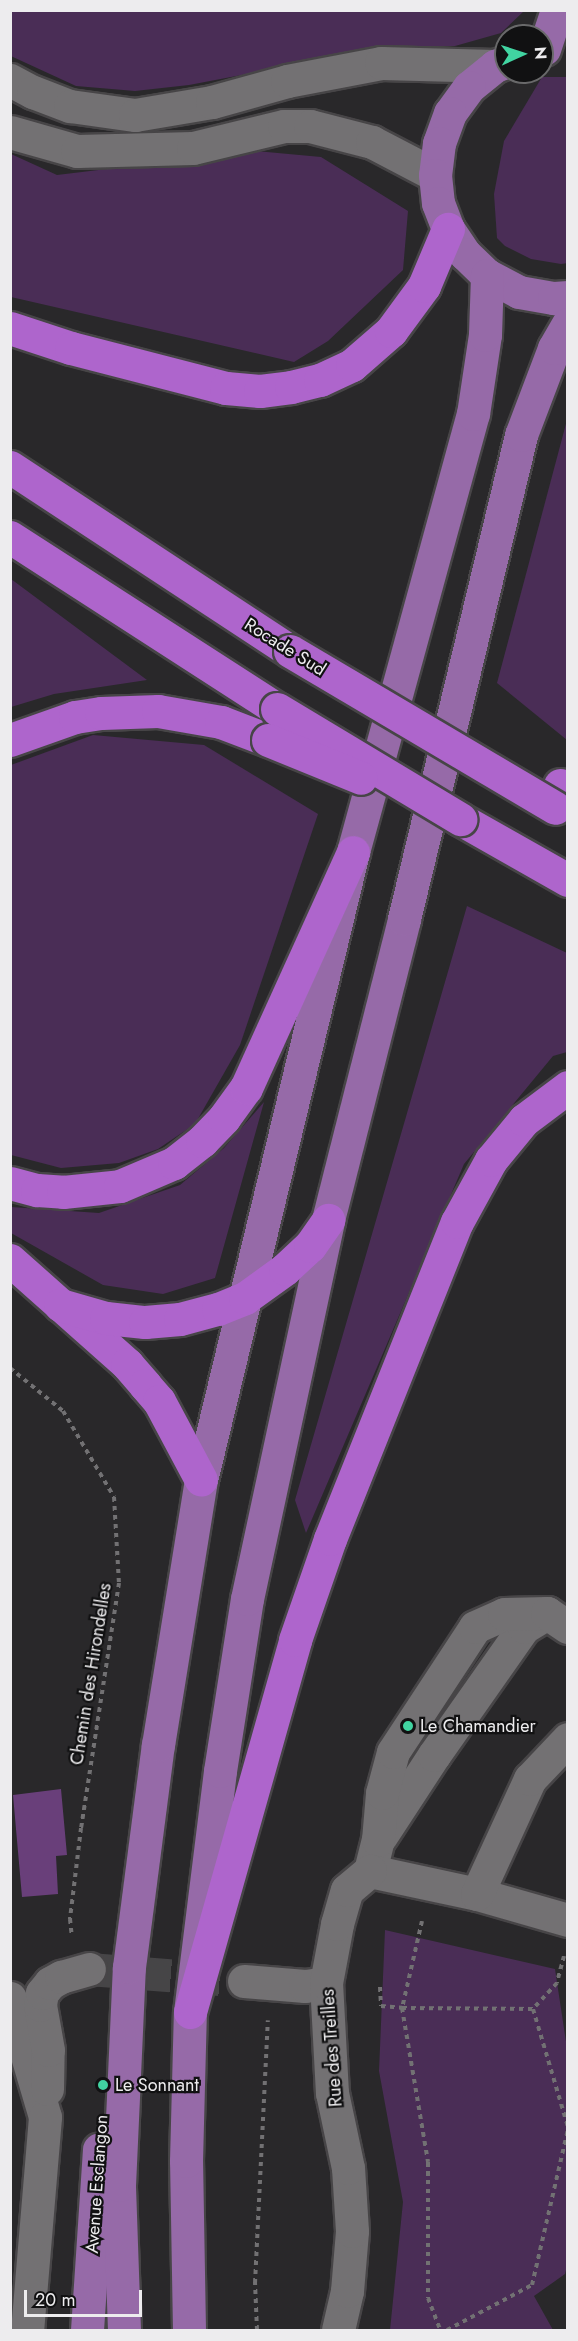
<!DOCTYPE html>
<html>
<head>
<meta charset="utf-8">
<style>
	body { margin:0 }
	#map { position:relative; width:578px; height:2341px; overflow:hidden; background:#29282a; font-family:Jost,sans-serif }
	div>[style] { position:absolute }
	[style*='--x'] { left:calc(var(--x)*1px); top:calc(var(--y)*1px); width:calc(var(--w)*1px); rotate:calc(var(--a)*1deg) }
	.green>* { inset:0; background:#4a2d56 }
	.building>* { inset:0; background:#693f7a }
	.minor-tunnel>* { height:33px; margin-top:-16.5px; transform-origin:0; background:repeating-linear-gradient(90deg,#464547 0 33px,transparent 0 49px) }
	.path>* { height:4px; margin-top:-2px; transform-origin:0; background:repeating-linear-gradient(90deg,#727173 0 4.5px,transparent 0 9px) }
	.roads { filter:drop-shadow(2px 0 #474547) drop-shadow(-2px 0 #474547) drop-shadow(0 2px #474547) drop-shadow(0 -2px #474547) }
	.minor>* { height:33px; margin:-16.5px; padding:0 16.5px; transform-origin:16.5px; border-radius:16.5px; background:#737173 }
	.major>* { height:33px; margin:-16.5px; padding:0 16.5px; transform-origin:16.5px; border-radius:16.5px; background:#966aa8 }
	.highway>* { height:33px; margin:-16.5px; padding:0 16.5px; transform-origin:16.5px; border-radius:16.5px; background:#ae65cc }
	.bridges { filter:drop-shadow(2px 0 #474547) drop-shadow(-2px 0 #474547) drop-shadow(0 2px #474547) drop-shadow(0 -2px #474547) }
	.highway-bridge>* { height:33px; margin:-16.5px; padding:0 16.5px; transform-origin:16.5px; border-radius:16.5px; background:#ae65cc }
	.dots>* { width:16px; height:16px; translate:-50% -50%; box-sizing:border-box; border:3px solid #111112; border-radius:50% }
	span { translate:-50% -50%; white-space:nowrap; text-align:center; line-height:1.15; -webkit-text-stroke:4.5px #111112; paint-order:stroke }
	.street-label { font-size:18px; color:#edecee }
	.poi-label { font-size:18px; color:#edecee }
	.left { translate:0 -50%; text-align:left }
	.frame { position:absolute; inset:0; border:12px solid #edecee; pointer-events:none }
	.north { position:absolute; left:494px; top:24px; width:60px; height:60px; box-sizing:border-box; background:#111112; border:2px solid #69696a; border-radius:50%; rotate:87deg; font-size:16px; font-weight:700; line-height:24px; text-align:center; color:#edecee }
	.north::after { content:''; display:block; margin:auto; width:21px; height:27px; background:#41d4a1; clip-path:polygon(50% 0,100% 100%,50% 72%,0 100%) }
	.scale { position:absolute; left:24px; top:2290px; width:118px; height:27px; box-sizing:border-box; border:3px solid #edecee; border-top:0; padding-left:8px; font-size:18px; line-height:21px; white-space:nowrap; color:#edecee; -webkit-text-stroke:4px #111112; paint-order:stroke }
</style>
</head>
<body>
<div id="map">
	<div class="green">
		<div style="clip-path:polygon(10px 11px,524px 11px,501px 33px,455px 46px,390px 47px,189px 85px,135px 91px,76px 86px,13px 57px,11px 56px)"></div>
		<div style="clip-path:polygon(542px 77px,567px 77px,568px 263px,561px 264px,531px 259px,505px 246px,497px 238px,494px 194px,504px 141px)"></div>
		<div style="clip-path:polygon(256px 151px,321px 157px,408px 211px,403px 270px,328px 341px,294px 362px,11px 297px,11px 154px,57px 175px)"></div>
		<div style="clip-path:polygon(567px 420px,567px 740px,497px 683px)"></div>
		<div style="clip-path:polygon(10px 579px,11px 579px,147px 680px,54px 694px,11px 707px)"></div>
		<div style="clip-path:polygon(93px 735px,204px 745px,318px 814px,240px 1045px,195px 1124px,158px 1149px,119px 1163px,61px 1168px,11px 1155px,11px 765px)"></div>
		<div style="clip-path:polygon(467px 906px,567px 953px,567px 1052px,553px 1056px,464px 1164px,306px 1533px,295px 1500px)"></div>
		<div style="clip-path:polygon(264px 1102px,215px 1278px,163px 1294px,103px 1285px,11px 1233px,11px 1207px,99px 1213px,180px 1185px,224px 1148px)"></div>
		<div style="clip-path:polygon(385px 1930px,555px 1969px,568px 2055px,567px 2266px,565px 2274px,534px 2296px,553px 2330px,390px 2330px,403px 2202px,379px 2071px)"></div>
	</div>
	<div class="building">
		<div style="clip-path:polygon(61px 1789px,67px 1855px,56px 1856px,58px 1894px,22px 1897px,13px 1795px)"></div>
	</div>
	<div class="minor-tunnel">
		<div style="--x:89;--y:1969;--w:155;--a:4.4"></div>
	</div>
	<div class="path">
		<div style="--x:10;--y:1368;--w:68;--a:39.1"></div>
		<div style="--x:63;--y:1411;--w:100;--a:59.3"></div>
		<div style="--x:114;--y:1497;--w:86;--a:86.7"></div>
		<div style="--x:119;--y:1583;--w:248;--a:98.8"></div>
		<div style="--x:81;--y:1828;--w:92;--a:96.9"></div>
		<div style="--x:70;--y:1919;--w:18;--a:84"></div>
		<div style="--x:422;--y:1921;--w:89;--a:102.9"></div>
		<div style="--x:402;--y:2008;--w:156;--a:80.4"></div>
		<div style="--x:428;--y:2162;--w:136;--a:90"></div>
		<div style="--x:428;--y:2298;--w:34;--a:69"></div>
		<div style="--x:564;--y:1956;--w:28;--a:105"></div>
		<div style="--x:557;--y:1983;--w:35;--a:133"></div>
		<div style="--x:533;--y:2009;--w:123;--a:73.5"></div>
		<div style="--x:380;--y:1987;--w:19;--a:87"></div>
		<div style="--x:381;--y:2006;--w:21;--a:5"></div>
		<div style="--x:402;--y:2008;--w:131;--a:0.4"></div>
		<div style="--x:257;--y:2330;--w:47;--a:-92.4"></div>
		<div style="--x:255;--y:2283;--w:263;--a:-87.2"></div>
		<div style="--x:447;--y:2330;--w:96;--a:-27.9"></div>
		<div style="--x:532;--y:2285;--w:160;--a:-77"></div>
	</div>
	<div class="roads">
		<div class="minor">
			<div style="--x:10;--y:80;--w:26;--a:28"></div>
			<div style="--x:33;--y:92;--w:40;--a:21"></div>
			<div style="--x:70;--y:106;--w:66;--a:7.9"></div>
			<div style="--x:135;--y:115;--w:78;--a:-9.6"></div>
			<div style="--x:212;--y:102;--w:78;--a:-15.6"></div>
			<div style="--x:287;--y:81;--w:96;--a:-10.8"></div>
			<div style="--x:381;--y:63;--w:114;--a:1.5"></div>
			<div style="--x:10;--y:132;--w:70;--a:15.8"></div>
			<div style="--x:77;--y:151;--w:116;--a:-1.5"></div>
			<div style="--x:193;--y:148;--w:94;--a:-13.6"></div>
			<div style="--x:284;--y:126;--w:26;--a:0"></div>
			<div style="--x:310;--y:126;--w:64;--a:14.5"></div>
			<div style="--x:372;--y:142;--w:71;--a:27.6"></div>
			<div style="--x:381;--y:1836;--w:97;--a:-56.8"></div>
			<div style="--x:434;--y:1755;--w:156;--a:-54.9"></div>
			<div style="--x:524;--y:1627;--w:27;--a:-31"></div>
			<div style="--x:370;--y:1871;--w:32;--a:-76"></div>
			<div style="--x:378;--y:1840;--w:47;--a:-85.1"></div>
			<div style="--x:382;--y:1793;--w:42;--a:-75"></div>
			<div style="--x:393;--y:1752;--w:149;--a:-56.7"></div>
			<div style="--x:475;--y:1627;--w:32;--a:-24"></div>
			<div style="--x:504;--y:1614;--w:43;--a:-1.3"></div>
			<div style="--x:547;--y:1613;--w:25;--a:34"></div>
			<div style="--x:370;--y:1871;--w:109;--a:12.1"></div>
			<div style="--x:477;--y:1894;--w:95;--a:15.9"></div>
			<div style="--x:477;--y:1894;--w:127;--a:-65.3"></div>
			<div style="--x:530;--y:1779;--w:55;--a:-46.5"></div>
			<div style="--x:244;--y:1981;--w:61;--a:4.7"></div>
			<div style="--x:305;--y:1986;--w:21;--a:-8"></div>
			<div style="--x:10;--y:1998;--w:124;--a:73.6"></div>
			<div style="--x:45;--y:2117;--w:214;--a:94.8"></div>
			<div style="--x:47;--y:2089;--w:39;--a:-89"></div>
			<div style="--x:48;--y:2050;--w:46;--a:-100.1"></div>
			<div style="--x:40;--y:2005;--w:12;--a:-81"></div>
			<div style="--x:42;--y:1993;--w:13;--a:-51"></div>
			<div style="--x:50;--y:1983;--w:13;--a:-29"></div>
			<div style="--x:61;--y:1977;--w:29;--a:-16"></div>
			<div style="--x:338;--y:2330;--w:40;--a:-77"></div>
			<div style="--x:347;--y:2291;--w:60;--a:-85.2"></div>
			<div style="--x:352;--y:2231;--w:63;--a:-93.6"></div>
			<div style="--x:348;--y:2168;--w:77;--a:-102"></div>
			<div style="--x:332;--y:2093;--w:110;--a:-93.1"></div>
			<div style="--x:326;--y:1983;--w:60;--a:-79.4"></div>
			<div style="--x:337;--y:1924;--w:35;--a:-74"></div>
			<div style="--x:347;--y:1890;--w:30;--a:-40"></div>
		</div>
		<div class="major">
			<div style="--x:544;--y:49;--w:41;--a:-71.6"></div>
			<div style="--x:506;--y:62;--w:12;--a:160"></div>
			<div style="--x:495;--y:66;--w:33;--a:141"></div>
			<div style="--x:469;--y:87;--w:32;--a:126"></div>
			<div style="--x:450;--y:113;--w:32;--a:110"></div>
			<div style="--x:439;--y:143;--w:32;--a:97"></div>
			<div style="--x:435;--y:175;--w:28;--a:84"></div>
			<div style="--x:438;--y:203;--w:28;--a:69"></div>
			<div style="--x:448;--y:229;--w:30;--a:56"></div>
			<div style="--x:465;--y:254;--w:30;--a:44"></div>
			<div style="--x:487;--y:275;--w:36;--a:28"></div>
			<div style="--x:519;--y:292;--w:36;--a:10"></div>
			<div style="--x:554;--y:298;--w:14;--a:-4"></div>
			<div style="--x:87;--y:2330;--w:181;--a:-86.2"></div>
			<div style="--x:124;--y:2330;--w:145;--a:-92"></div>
			<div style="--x:119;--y:2185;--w:218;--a:-87.4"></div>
			<div style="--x:129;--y:1967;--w:224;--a:-82.6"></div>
			<div style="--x:158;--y:1745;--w:268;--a:-80.8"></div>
			<div style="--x:201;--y:1480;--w:646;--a:-76.39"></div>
			<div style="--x:353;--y:852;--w:454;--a:-74.7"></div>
			<div style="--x:473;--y:414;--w:80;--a:-81.4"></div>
			<div style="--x:485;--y:335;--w:60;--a:-88.1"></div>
			<div style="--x:189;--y:2330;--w:169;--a:-91"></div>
			<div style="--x:186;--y:2161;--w:149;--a:-88.5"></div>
			<div style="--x:190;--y:2012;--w:243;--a:-82.9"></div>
			<div style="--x:220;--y:1771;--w:174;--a:-81.1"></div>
			<div style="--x:247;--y:1599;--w:388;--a:-77.9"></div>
			<div style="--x:328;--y:1220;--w:310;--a:-75.8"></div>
			<div style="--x:404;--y:919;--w:498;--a:-76.4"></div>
			<div style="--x:521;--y:435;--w:93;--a:-69.2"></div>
			<div style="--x:554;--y:348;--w:28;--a:-60"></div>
		</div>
		<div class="highway">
			<div style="--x:10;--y:328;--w:64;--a:18.2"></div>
			<div style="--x:71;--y:348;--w:160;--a:14.5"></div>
			<div style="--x:226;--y:388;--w:34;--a:5"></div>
			<div style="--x:260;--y:391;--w:31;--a:-7"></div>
			<div style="--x:291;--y:387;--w:30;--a:-14"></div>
			<div style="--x:320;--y:380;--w:35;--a:-25"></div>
			<div style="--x:352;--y:365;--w:52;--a:-41.1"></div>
			<div style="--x:391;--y:331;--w:56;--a:-53.7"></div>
			<div style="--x:424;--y:286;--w:62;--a:-67.2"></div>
			<div style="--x:10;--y:467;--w:335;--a:33.3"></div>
			<div style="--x:10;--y:537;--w:318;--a:32.8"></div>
			<div style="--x:10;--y:740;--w:69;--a:-19.5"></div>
			<div style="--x:75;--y:717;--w:26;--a:-9"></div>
			<div style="--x:101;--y:713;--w:57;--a:-2"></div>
			<div style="--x:158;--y:711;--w:64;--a:9.9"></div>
			<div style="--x:221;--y:722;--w:50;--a:21"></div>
			<div style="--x:560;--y:785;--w:9;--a:21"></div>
			<div style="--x:460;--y:819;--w:124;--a:29.5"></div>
			<div style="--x:10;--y:1183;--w:28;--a:15"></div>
			<div style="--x:37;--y:1190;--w:26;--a:4"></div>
			<div style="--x:63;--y:1192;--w:57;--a:-6"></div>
			<div style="--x:120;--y:1186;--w:59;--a:-23.1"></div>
			<div style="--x:174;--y:1163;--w:36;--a:-38"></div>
			<div style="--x:202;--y:1141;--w:32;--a:-46"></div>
			<div style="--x:224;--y:1118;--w:37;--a:-54"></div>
			<div style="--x:246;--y:1088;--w:259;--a:-65.6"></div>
			<div style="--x:10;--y:1260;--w:157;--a:41.6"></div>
			<div style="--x:127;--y:1364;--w:28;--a:49"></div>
			<div style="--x:145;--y:1385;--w:21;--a:49"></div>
			<div style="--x:159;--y:1401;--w:89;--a:62"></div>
			<div style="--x:60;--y:1305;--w:48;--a:15.8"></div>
			<div style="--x:106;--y:1318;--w:39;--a:6"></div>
			<div style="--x:145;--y:1322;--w:35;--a:-5"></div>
			<div style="--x:180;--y:1319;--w:39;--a:-15"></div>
			<div style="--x:218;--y:1309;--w:29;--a:-22"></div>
			<div style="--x:245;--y:1298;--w:49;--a:-35.9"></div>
			<div style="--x:285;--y:1269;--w:34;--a:-43"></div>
			<div style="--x:310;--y:1246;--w:32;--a:-55"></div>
			<div style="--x:190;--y:2012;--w:387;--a:-74.2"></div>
			<div style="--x:295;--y:1640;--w:107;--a:-70.9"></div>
			<div style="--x:330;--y:1539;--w:341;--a:-68.2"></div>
			<div style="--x:457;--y:1222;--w:71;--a:-61.3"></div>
			<div style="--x:491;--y:1160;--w:52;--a:-50.5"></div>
			<div style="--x:524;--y:1120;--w:55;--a:-36.9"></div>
		</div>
	</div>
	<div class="bridges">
		<div class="highway-bridge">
			<div style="--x:290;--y:651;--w:308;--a:30.6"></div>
			<div style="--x:277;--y:709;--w:214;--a:31"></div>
			<div style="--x:268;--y:740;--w:100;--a:22.2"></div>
		</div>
	</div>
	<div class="dots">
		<div style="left:408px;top:1726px;background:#41d4a1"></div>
		<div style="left:103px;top:2085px;background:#41d4a1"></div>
	</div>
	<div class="street-label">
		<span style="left:285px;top:647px;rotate:32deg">Rocade Sud</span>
		<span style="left:91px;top:1674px;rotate:-81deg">Chemin des Hirondelles</span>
		<span style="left:332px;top:2048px;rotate:-94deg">Rue des Treilles</span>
		<span style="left:97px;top:2184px;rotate:-86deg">Avenue Esclangon</span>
	</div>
	<div class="poi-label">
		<span class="left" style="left:420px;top:1726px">Le Chamandier</span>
		<span class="left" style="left:115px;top:2085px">Le Sonnant</span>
	</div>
	<div class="frame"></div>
	<div class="north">N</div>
	<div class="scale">20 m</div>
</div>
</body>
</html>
